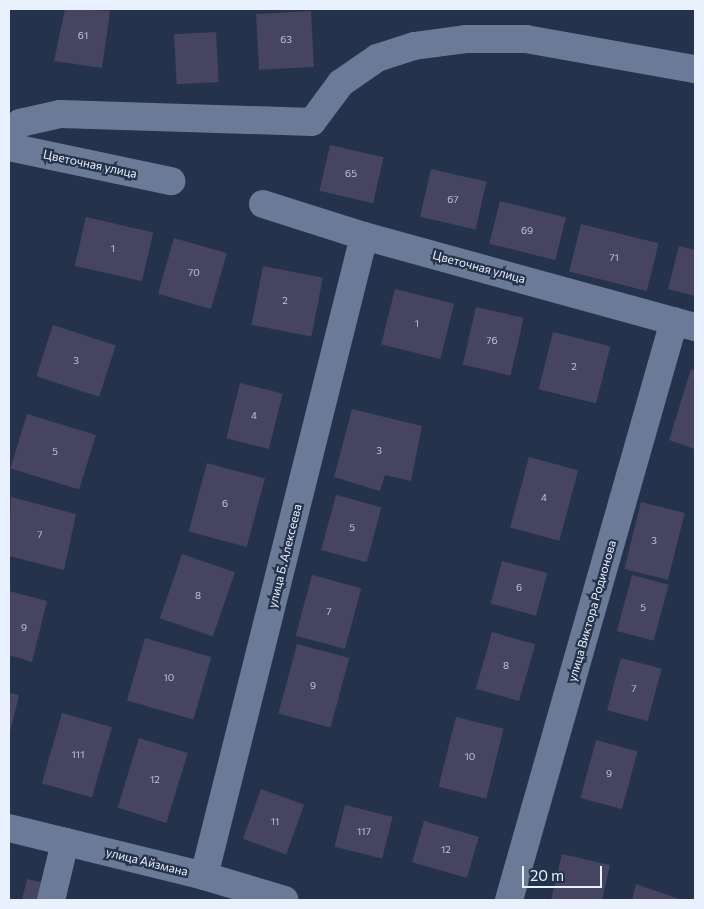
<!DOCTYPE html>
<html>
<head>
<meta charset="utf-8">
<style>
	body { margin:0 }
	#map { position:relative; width:704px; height:909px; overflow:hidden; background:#25324b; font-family:Commissioner,sans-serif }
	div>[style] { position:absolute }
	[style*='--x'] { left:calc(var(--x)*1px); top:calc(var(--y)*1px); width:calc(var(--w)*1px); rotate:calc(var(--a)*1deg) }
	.building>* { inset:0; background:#464461; transform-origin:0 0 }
	.minor>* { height:28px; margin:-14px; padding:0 14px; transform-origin:14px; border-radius:14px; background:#6b7b97 }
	span { translate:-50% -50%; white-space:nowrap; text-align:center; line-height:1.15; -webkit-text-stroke:4.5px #25324b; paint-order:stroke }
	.number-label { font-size:10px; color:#c1c6d7 }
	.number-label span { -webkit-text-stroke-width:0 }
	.street-label { font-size:12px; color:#eaf1fe }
	.frame { position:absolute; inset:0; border:10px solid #eaf1fe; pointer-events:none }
	.scale { position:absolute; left:522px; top:866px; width:80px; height:22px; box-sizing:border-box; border:2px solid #eaf1fe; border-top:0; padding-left:6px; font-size:15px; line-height:18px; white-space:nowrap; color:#eaf1fe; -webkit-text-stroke:4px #25324b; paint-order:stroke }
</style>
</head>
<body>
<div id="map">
	<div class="building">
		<div style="clip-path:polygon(65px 9px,110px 11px,102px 68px,54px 61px)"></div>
		<div style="left:311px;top:11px;width:56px;height:55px;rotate:87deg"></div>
		<div style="left:216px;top:32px;width:50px;height:42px;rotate:87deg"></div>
		<div style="left:330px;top:145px;width:55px;height:47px;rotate:13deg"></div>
		<div style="left:431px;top:169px;width:57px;height:49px;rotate:13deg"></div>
		<div style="left:500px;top:201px;width:68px;height:44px;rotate:14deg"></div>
		<div style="left:86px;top:217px;width:69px;height:50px;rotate:13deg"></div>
		<div style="left:581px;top:224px;width:80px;height:49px;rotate:14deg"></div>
		<div style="left:174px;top:238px;width:55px;height:58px;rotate:16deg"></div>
		<div style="clip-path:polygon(679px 246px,695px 250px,695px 296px,668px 289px)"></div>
		<div style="left:263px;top:266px;width:61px;height:60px;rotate:11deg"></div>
		<div style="left:395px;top:289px;width:61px;height:57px;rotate:14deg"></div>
		<div style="left:476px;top:307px;width:49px;height:59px;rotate:13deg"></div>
		<div style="left:53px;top:325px;width:66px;height:54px;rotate:18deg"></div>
		<div style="left:553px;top:332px;width:59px;height:59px;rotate:14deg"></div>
		<div style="clip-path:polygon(691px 369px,695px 371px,695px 449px,669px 440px)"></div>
		<div style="left:240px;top:383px;width:44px;height:57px;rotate:14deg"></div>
		<div style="clip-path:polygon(352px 409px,422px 426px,411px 481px,385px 475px,380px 491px,334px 477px)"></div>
		<div style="left:27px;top:414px;width:72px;height:57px;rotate:17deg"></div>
		<div style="left:529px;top:457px;width:51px;height:73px;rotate:15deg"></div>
		<div style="left:207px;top:463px;width:60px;height:71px;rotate:15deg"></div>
		<div style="left:336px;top:495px;width:47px;height:57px;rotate:15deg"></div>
		<div style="clip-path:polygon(11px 497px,76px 514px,64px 570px,9px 556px)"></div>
		<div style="left:641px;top:502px;width:45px;height:69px;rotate:14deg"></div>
		<div style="left:182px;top:554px;width:56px;height:68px;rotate:19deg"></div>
		<div style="left:502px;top:561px;width:47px;height:44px;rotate:15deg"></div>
		<div style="left:312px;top:575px;width:51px;height:63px;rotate:15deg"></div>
		<div style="left:632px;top:575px;width:38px;height:58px;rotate:15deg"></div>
		<div style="clip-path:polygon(9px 591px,47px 601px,32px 662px,9px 655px)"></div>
		<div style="left:492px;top:632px;width:45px;height:59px;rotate:16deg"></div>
		<div style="left:145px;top:638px;width:69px;height:65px;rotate:16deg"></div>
		<div style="left:297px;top:644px;width:54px;height:72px;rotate:15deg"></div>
		<div style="left:621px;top:658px;width:42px;height:54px;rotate:15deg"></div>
		<div style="clip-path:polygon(9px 693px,19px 695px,9px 736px)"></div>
		<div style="left:62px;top:713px;width:52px;height:73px;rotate:16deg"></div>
		<div style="left:456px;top:717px;width:49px;height:72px;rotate:14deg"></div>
		<div style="left:139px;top:738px;width:51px;height:73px;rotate:17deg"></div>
		<div style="left:596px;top:740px;width:43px;height:60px;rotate:15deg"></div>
		<div style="left:261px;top:789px;width:46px;height:53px;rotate:20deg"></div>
		<div style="left:345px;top:805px;width:49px;height:43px;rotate:14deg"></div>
		<div style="left:424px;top:821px;width:57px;height:43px;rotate:16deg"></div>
		<div style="clip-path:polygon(562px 854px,610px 865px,602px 900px,551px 900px)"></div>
		<div style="clip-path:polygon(27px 879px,49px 884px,45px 900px,22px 900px)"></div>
		<div style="clip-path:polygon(636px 884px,682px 900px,632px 900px)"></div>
	</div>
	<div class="minor">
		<div style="--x:9;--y:133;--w:15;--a:-42"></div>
		<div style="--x:20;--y:123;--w:41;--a:-12.7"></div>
		<div style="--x:60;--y:114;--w:252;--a:1.8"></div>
		<div style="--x:312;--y:122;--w:49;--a:-53.4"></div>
		<div style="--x:341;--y:83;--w:44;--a:-34.8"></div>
		<div style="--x:377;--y:58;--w:39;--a:-18"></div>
		<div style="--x:414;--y:46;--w:52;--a:-7.7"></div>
		<div style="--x:466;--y:39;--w:60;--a:0"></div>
		<div style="--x:526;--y:39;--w:172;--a:10.1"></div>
		<div style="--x:9;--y:147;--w:166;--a:11.9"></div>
		<div style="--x:263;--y:204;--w:106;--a:17.6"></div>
		<div style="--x:364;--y:236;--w:343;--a:15.4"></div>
		<div style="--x:9;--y:828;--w:201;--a:13.8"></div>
		<div style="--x:204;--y:876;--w:84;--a:16.5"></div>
		<div style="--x:204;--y:876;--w:660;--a:-75.96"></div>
		<div style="--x:51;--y:900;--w:60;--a:-76.4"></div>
		<div style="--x:509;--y:900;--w:602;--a:-74.09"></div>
	</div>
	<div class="number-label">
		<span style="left:83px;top:36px">61</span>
		<span style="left:286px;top:40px">63</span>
		<span style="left:351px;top:174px">65</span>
		<span style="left:453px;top:200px">67</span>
		<span style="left:527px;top:231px">69</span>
		<span style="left:113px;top:249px">1</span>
		<span style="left:614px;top:258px">71</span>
		<span style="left:194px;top:273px">70</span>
		<span style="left:285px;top:301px">2</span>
		<span style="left:417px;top:324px">1</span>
		<span style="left:492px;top:341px">76</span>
		<span style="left:76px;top:361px">3</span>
		<span style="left:574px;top:367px">2</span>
		<span style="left:254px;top:416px">4</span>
		<span style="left:379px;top:451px">3</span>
		<span style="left:55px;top:452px">5</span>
		<span style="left:544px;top:498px">4</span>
		<span style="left:225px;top:504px">6</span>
		<span style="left:352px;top:528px">5</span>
		<span style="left:40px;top:535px">7</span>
		<span style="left:654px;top:541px">3</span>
		<span style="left:519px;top:588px">6</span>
		<span style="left:198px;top:596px">8</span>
		<span style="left:643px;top:608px">5</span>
		<span style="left:329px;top:612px">7</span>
		<span style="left:24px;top:628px">9</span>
		<span style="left:506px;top:666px">8</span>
		<span style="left:169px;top:678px">10</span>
		<span style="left:313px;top:686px">9</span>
		<span style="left:634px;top:689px">7</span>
		<span style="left:78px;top:755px">111</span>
		<span style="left:470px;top:757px">10</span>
		<span style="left:609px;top:774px">9</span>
		<span style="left:155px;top:780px">12</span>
		<span style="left:275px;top:822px">11</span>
		<span style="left:364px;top:832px">117</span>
		<span style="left:446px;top:850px">12</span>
	</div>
	<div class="street-label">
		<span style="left:90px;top:164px;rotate:12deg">Цветочная улица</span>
		<span style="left:479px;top:267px;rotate:15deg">Цветочная улица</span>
		<span style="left:285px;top:556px;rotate:-76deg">улица Б. Алексеева</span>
		<span style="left:592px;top:611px;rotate:-74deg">улица Виктора Родионова</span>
		<span style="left:147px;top:862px;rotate:14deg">улица Айзмана</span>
	</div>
	<div class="frame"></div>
	<div class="scale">20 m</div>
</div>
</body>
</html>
